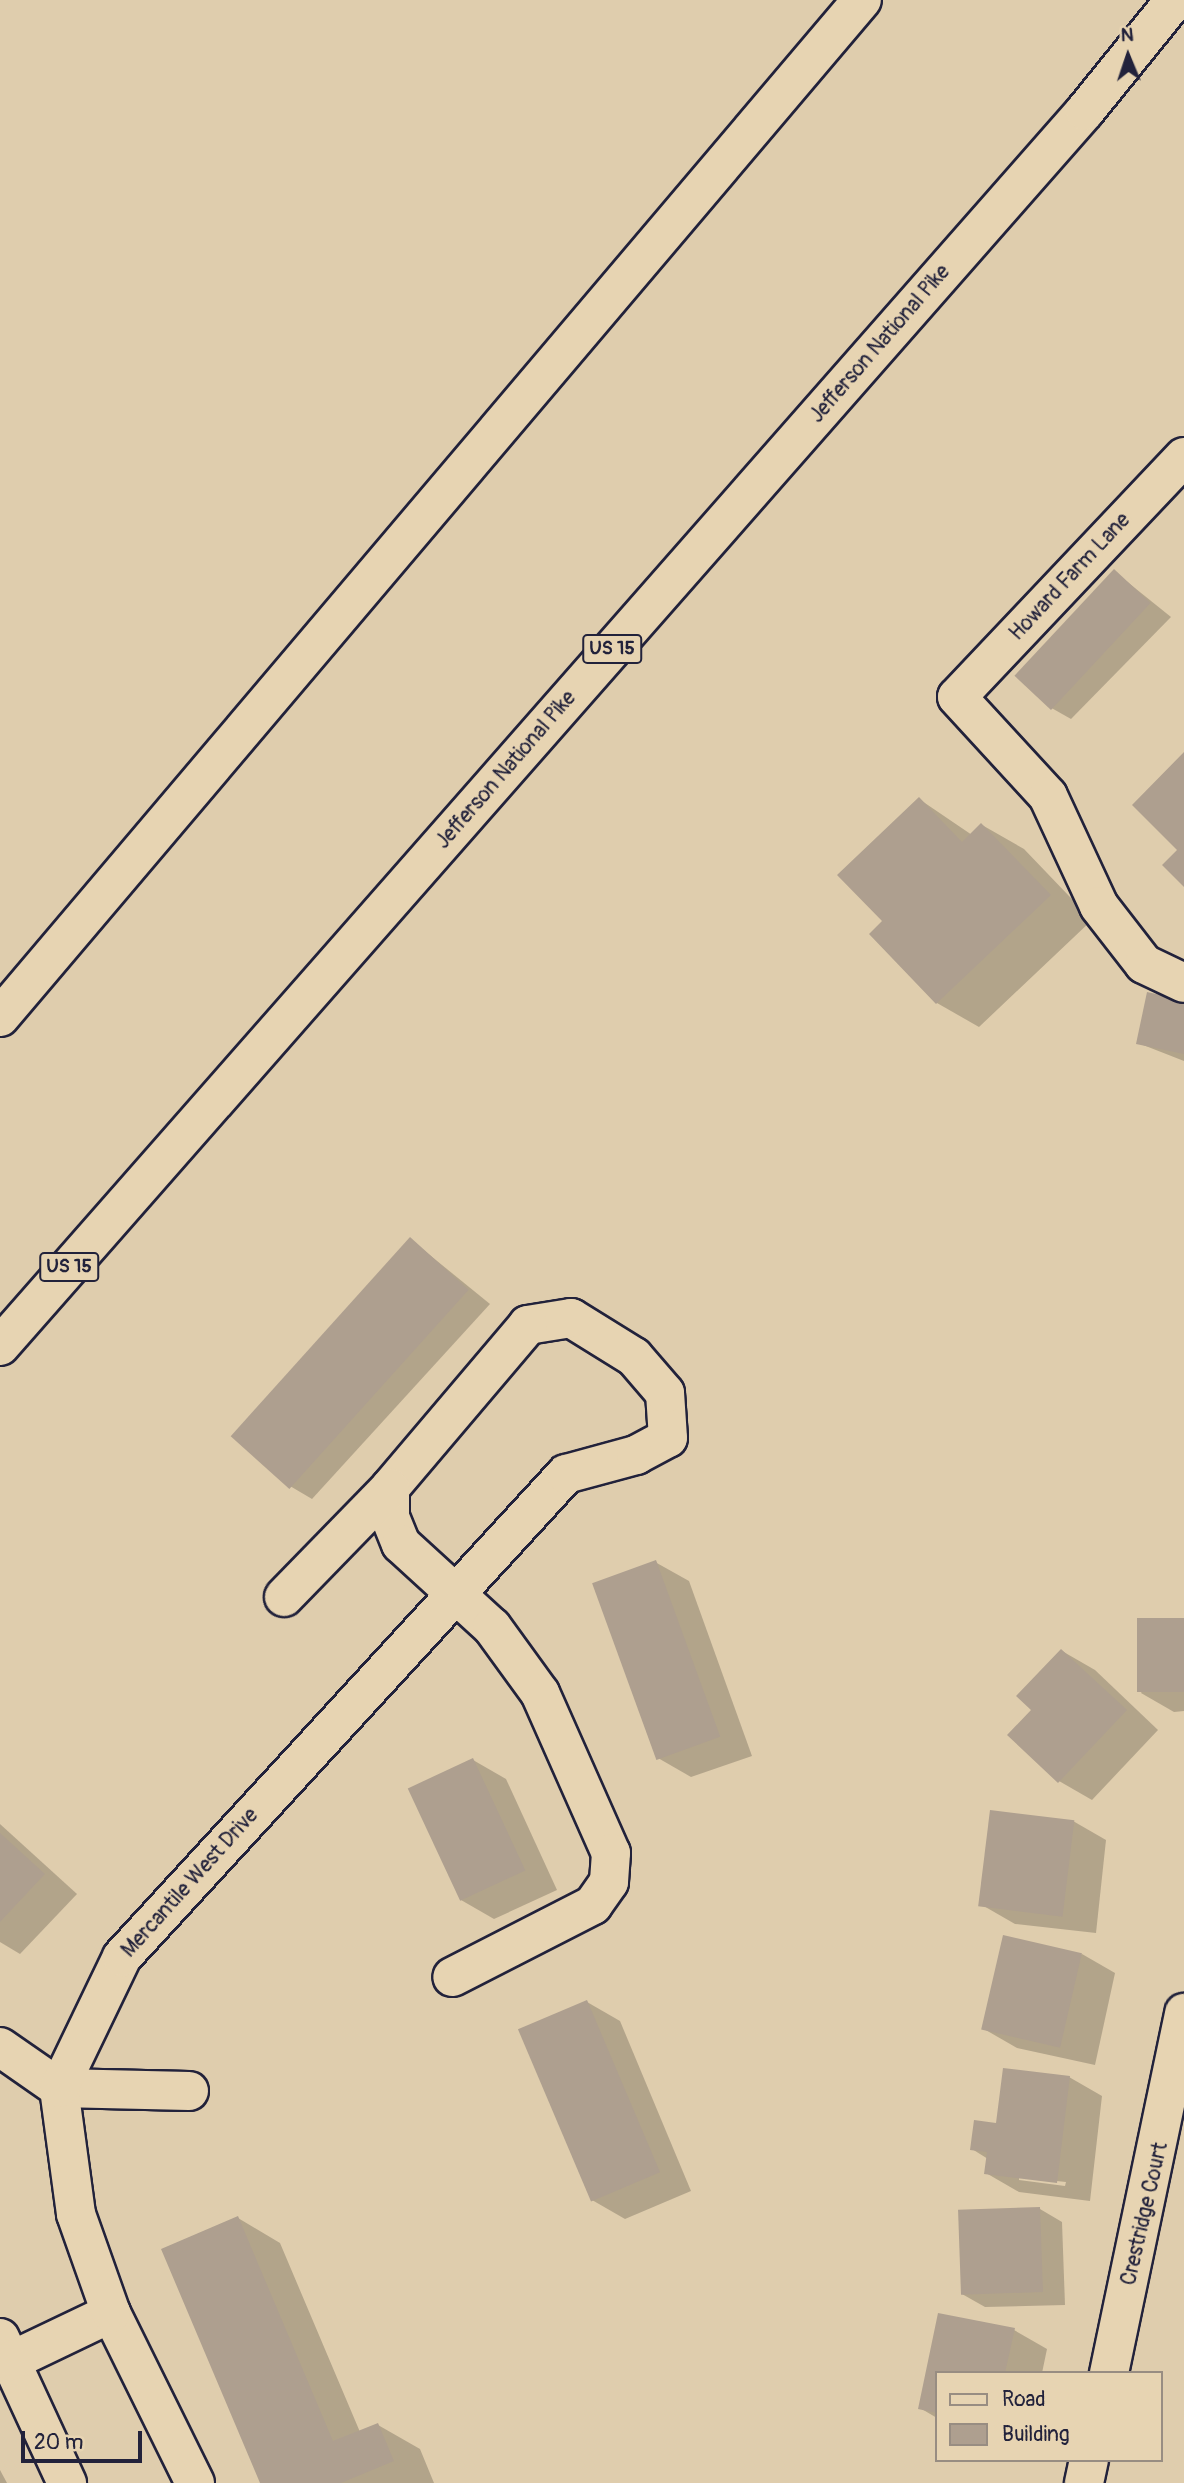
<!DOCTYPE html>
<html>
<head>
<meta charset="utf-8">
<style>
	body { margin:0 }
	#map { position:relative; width:1184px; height:2483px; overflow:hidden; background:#dfcdad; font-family:Pangolin,sans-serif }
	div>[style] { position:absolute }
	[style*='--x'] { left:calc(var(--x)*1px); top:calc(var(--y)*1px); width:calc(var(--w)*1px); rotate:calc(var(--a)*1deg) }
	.shadow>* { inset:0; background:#0003 }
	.building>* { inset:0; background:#ae9f8f; transform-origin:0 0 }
	.roads { filter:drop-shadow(2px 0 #22223b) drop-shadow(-2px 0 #22223b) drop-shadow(0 2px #22223b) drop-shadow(0 -2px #22223b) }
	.minor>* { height:38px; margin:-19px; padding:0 19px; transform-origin:19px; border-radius:19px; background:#e7d4b2 }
	.highway>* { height:38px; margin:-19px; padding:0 19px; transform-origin:19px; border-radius:19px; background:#e7d4b2 }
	span { translate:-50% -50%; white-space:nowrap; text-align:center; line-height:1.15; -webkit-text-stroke:5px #e7d4b2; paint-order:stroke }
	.shield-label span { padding:2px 5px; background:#e7d4b2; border:2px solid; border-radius:5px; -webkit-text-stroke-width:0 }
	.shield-label { font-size:19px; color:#22223b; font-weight:700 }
	.street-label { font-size:21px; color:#22223b }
	.legend { position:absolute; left:935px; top:2371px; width:228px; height:91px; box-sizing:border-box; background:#e7d4b2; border:2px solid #988d82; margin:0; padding:9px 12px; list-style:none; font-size:21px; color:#22223b }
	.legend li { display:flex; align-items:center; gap:14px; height:35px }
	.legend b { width:35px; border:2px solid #988d82 }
	.north { position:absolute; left:1093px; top:21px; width:70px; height:70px; -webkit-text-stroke:5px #e7d4b2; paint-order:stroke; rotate:358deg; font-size:19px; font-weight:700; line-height:28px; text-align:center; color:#22223b }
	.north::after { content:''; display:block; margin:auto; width:24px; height:32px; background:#22223b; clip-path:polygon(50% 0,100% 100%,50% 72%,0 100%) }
	.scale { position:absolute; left:21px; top:2431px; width:121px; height:32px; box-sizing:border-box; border:4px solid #22223b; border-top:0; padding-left:9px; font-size:21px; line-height:24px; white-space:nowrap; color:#22223b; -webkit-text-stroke:5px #e7d4b2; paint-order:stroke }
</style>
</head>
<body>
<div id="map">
	<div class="shadow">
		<div style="clip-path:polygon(1115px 572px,1171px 617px,1071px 719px,1048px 706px)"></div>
		<div style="clip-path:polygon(919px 799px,972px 835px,982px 825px,1024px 849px,1092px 920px,979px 1027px,937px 1003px,884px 921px)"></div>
		<div style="clip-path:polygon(1184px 1002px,1184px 1061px,1138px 1043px)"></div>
		<div style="clip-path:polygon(410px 1239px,490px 1304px,312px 1499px,290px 1486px)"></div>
		<div style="clip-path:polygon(655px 1562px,689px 1581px,752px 1756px,691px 1777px,658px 1758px)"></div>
		<div style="clip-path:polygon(1184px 1620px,1184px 1711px,1174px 1712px,1141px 1693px)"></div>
		<div style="clip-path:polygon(1062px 1651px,1095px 1670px,1158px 1730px,1092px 1800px,1059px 1781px,1033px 1710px)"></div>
		<div style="clip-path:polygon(473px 1760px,506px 1779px,557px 1890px,494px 1919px,461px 1900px)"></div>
		<div style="clip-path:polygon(1073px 1821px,1106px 1840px,1096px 1933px,1015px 1924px,982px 1905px)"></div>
		<div style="clip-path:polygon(0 1824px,77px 1894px,20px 1954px,0 1942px)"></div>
		<div style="clip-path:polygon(1082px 1954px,1115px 1973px,1095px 2065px,1017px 2048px,984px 2029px)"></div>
		<div style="clip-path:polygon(587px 2002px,620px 2021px,691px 2191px,625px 2219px,592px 2200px)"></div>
		<div style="clip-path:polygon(evenodd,1069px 2077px,1102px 2096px,1090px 2201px,1019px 2192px,986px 2173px,988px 2159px,972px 2149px,1069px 2077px,1019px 2177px,1066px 2182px,1065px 2186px,1019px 2180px,1019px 2177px)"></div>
		<div style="clip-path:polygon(1040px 2209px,1062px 2222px,1065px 2305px,985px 2307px,962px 2294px)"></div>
		<div style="clip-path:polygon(238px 2218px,280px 2243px,360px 2432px,378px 2425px,420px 2449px,434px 2483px,261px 2483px)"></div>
		<div style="clip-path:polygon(940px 2315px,1014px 2330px,1047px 2349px,1042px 2373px,937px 2373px,937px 2418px,920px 2408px)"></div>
		<div style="clip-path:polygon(0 2470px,7px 2483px,0 2483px)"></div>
	</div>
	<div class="building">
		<div style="left:1114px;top:569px;width:50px;height:146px;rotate:43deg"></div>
		<div style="clip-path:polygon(1184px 752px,1184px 887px,1162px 865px,1177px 850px,1132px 805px)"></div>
		<div style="clip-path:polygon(919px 797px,962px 842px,981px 823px,1051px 895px,936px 1004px,869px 934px,882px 921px,837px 875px)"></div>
		<div style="clip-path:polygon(1147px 992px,1184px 1000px,1184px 1054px,1136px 1044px)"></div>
		<div style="left:410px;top:1237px;width:79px;height:268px;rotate:42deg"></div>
		<div style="left:656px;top:1560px;width:188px;height:68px;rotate:70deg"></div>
		<div style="left:1184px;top:1618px;width:74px;height:47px;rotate:90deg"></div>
		<div style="clip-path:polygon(1061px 1649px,1127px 1710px,1058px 1783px,1007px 1735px,1031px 1710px,1016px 1696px)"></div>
		<div style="left:473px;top:1758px;width:124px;height:72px;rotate:65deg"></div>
		<div style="left:990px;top:1810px;width:85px;height:97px;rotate:7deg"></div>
		<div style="clip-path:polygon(0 1833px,45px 1874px,0 1922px)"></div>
		<div style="left:1003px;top:1935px;width:81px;height:97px;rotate:13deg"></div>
		<div style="left:587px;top:2000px;width:187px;height:75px;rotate:67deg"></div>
		<div style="clip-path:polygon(1003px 2068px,1070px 2076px,1057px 2183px,984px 2174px,987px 2152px,970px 2150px,974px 2120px,996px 2123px)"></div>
		<div style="left:1040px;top:2207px;width:85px;height:82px;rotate:88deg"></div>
		<div style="clip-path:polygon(238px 2216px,333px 2441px,378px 2423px,394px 2461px,341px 2483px,260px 2483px,161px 2249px)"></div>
		<div style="clip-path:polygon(938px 2313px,1015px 2328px,1005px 2373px,937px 2373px,937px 2413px,918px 2409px)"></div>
	</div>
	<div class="roads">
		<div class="minor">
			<div style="--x:1184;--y:457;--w:330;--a:133.4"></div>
			<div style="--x:957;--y:697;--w:134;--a:47.4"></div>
			<div style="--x:1048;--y:796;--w:121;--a:65.1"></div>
			<div style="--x:1099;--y:906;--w:73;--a:52.2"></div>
			<div style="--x:1144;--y:964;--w:44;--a:25.4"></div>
			<div style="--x:390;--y:1488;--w:29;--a:90"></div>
			<div style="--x:390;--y:1517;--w:29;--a:68"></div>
			<div style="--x:401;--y:1544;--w:123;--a:42.4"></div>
			<div style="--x:492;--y:1627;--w:82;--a:54"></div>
			<div style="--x:540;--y:1693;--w:175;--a:66.1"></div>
			<div style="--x:611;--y:1853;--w:29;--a:94"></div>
			<div style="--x:609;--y:1882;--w:28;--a:125"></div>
			<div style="--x:593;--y:1905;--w:158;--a:152.9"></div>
			<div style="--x:0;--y:2047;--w:72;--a:34.8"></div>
			<div style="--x:59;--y:2088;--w:130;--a:1.3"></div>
			<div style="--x:0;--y:2338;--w:160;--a:65.2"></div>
			<div style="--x:11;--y:2361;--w:111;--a:-25.6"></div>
			<div style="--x:1109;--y:2373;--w:368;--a:-78.2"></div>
			<div style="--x:195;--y:2483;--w:190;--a:-116.3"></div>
			<div style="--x:111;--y:2313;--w:105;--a:-109.5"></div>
			<div style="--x:76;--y:2214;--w:127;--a:-97.7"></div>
			<div style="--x:59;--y:2088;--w:145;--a:-64.3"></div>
			<div style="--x:122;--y:1957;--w:656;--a:-47.41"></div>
			<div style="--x:566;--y:1474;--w:73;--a:-15.2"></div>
			<div style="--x:636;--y:1455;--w:36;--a:-28"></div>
			<div style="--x:668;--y:1438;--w:45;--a:-93.8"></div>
			<div style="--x:665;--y:1393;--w:48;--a:-130.7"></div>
			<div style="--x:634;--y:1357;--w:74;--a:-148.2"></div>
			<div style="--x:571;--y:1318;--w:44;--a:170.8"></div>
			<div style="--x:528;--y:1325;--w:214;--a:130.3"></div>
			<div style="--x:390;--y:1488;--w:152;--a:134.2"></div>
			<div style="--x:1084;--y:2483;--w:24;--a:-78"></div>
		</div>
		<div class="highway">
			<div style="--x:0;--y:1017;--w:1333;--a:-49.72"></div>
			<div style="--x:0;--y:1346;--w:1644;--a:-48.7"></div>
			<div style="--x:1085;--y:111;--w:143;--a:-51"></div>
		</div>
	</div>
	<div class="shield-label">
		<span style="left:612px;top:649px">US 15</span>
		<span style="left:69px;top:1267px">US 15</span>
	</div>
	<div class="street-label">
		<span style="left:880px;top:344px;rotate:-49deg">Jefferson National Pike</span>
		<span style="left:1070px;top:577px;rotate:-47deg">Howard Farm Lane</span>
		<span style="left:506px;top:770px;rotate:-49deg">Jefferson National Pike</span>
		<span style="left:190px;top:1883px;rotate:-48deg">Mercantile West Drive</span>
		<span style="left:1145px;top:2214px;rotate:-77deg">Crestridge Court</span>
	</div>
	<ul class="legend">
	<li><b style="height:9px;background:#e7d4b2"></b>Road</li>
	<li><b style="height:19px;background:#ae9f8f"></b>Building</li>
	</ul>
	<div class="north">N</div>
	<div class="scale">20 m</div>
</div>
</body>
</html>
